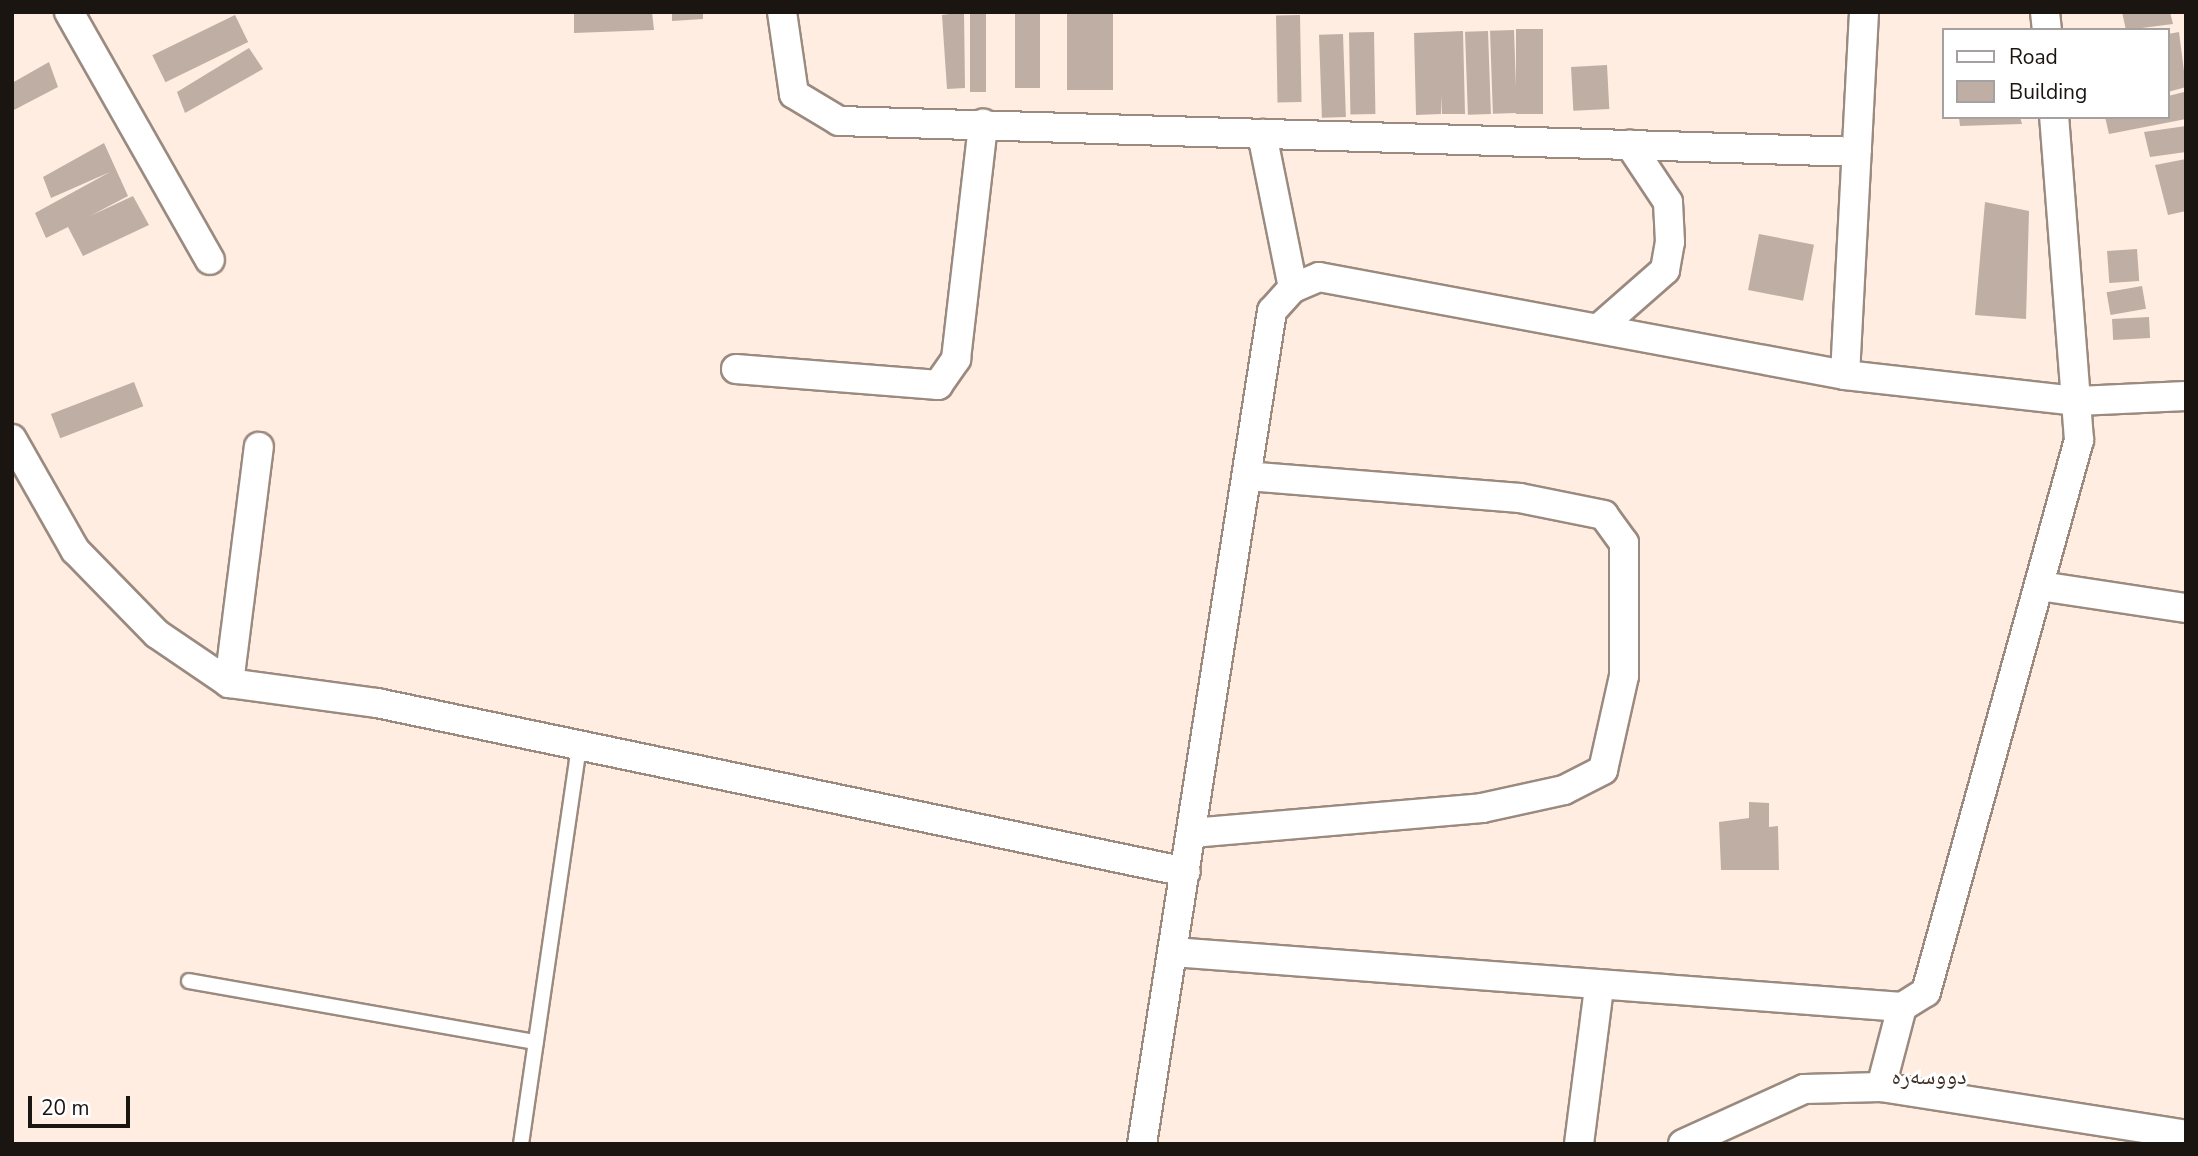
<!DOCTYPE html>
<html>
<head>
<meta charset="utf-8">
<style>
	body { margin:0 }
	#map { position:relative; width:2198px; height:1156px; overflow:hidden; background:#ffede1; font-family:"Nunito Sans","Noto Naskh Arabic",sans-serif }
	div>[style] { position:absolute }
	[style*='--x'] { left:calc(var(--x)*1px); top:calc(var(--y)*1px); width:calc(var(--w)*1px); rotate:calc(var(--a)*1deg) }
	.building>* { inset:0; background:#bfaea3; transform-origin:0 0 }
	.roads { filter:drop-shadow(2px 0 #9a8a7f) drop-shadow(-2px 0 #9a8a7f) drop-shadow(0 2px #9a8a7f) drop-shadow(0 -2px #9a8a7f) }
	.service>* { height:14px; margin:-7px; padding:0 7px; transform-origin:7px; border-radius:7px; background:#fff }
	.minor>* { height:28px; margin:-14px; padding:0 14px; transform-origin:14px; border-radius:14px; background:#fff }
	span { translate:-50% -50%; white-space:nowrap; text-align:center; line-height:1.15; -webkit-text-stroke:6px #fff; paint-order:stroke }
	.quarter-label { font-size:23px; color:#3d3026 }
	.frame { position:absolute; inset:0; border:14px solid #1b1511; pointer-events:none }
	.legend { position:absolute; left:1942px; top:28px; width:228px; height:91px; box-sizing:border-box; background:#fff; border:2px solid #a4a1a0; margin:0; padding:9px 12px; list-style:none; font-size:21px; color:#1b1511 }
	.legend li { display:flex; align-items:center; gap:14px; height:35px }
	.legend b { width:35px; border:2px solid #a4a1a0 }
	.scale { position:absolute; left:28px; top:1096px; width:102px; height:32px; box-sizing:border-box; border:4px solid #1b1511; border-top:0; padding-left:9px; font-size:21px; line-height:24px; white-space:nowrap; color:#1b1511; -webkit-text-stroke:5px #fff; paint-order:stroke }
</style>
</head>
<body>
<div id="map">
	<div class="building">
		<div style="clip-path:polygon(574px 12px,652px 12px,654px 30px,574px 33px)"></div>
		<div style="clip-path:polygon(672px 12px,703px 12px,703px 19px,672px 21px)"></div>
		<div style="clip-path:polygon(964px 12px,965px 88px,947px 89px,942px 15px)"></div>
		<div style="left:970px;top:12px;width:16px;height:80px"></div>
		<div style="left:1015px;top:12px;width:25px;height:76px"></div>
		<div style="left:1067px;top:12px;width:46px;height:78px"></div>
		<div style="clip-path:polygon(2122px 12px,2170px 12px,2173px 24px,2126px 30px)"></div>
		<div style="left:235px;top:15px;width:30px;height:92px;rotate:64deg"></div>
		<div style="left:1300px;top:15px;width:87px;height:24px;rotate:89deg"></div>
		<div style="left:1516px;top:29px;width:27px;height:85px"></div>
		<div style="left:1514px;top:30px;width:83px;height:24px;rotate:88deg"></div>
		<div style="clip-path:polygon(1463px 31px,1465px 114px,1442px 114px,1441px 96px,1441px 114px,1416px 115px,1414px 33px)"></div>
		<div style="left:1488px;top:31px;width:83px;height:23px;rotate:88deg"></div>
		<div style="left:1374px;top:32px;width:82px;height:25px;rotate:89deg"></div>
		<div style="clip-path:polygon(2179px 32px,2186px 87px,2168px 92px,2168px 34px)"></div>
		<div style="left:1343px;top:34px;width:83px;height:24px;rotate:88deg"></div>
		<div style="clip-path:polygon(249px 48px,263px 69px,185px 113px,177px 92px)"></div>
		<div style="clip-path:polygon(49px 62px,58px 87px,12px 111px,12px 83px)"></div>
		<div style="left:1607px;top:65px;width:44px;height:36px;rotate:87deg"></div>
		<div style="clip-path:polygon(2184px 92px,2186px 119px,2109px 134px,2105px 117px,2168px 117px,2168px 96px)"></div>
		<div style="clip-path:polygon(1959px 117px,2020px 117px,2022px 124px,1960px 126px)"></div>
		<div style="clip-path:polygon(2186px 126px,2186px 152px,2150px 157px,2144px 132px)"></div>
		<div style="clip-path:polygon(104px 143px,128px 196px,90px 216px,133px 196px,149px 225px,83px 256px,68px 227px,46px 238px,35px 213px,110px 172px,51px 198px,43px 177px)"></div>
		<div style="clip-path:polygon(2186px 159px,2186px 211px,2168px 215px,2155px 165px)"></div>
		<div style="clip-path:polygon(1985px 202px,2029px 211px,2026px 319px,1975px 315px)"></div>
		<div style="left:1759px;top:234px;width:56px;height:57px;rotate:11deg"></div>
		<div style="left:2137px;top:249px;width:32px;height:30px;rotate:86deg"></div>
		<div style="left:2142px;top:286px;width:23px;height:36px;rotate:80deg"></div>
		<div style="left:2149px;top:317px;width:21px;height:37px;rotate:87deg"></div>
		<div style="left:134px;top:382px;width:26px;height:89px;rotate:69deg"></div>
		<div style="clip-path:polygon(1749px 802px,1769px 803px,1769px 827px,1778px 826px,1779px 870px,1721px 870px,1719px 822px,1749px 818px)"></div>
	</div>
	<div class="roads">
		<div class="service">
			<div style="--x:189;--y:981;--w:352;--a:10"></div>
			<div style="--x:521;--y:1144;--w:400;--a:-81.7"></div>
		</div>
		<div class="minor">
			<div style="--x:69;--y:12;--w:285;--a:60.4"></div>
			<div style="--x:782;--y:12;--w:83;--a:81.7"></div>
			<div style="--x:794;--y:94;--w:52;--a:31"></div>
			<div style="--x:839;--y:121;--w:1018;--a:1.74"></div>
			<div style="--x:2045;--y:12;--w:18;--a:84"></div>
			<div style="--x:1262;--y:134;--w:157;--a:78.6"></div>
			<div style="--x:1599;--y:328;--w:88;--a:-41.3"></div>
			<div style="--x:1665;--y:270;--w:28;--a:-80"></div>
			<div style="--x:1670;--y:242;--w:40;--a:-92.9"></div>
			<div style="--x:1668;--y:202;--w:69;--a:-123.7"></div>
			<div style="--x:736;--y:369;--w:203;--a:4.5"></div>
			<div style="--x:938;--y:385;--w:32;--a:-55"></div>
			<div style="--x:956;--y:359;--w:237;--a:-83.4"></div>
			<div style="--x:1845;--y:375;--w:363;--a:-87"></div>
			<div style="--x:12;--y:439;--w:128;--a:60.4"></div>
			<div style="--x:75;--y:550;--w:117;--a:45.7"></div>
			<div style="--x:157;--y:634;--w:87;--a:34.2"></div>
			<div style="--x:229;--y:683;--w:149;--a:7.7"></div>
			<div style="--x:377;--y:703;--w:826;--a:11.8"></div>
			<div style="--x:2040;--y:586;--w:148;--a:8.6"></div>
			<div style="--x:229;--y:683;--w:238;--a:-82.8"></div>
			<div style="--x:1192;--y:833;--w:291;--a:-4.9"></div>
			<div style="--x:1482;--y:808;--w:84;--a:-12.4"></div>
			<div style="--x:1564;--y:790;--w:44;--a:-27.1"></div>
			<div style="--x:1603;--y:770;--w:96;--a:-77.4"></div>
			<div style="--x:1624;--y:676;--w:133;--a:-90"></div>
			<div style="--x:1624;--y:543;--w:34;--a:-126"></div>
			<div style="--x:1604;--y:515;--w:86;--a:-168.6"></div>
			<div style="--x:1520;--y:498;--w:273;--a:-175.4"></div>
			<div style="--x:1173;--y:952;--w:731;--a:4.31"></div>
			<div style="--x:1902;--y:1007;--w:28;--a:-32"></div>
			<div style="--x:1926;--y:992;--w:573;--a:-74.51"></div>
			<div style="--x:2079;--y:440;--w:324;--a:-94.4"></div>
			<div style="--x:1881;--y:1087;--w:83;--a:-75.3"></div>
			<div style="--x:1142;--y:1144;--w:843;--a:-81.13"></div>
			<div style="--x:1272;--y:311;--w:31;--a:-48"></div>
			<div style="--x:1293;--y:288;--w:28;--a:-23"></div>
			<div style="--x:1319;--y:277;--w:535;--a:10.55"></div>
			<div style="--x:1845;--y:375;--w:234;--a:6.4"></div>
			<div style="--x:2078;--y:401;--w:108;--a:-2.7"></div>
			<div style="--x:1579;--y:1144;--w:158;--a:-82.7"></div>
			<div style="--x:1683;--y:1144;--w:133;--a:-24.4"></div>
			<div style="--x:1804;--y:1089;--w:77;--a:-1.5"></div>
			<div style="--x:1881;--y:1087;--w:309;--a:8.9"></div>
		</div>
	</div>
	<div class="quarter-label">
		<span style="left:1929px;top:1077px">دووسەرە</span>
	</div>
	<div class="frame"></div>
	<ul class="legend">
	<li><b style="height:9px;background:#fff"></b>Road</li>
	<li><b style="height:19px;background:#bfaea3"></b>Building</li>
	</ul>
	<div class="scale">20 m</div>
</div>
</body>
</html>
